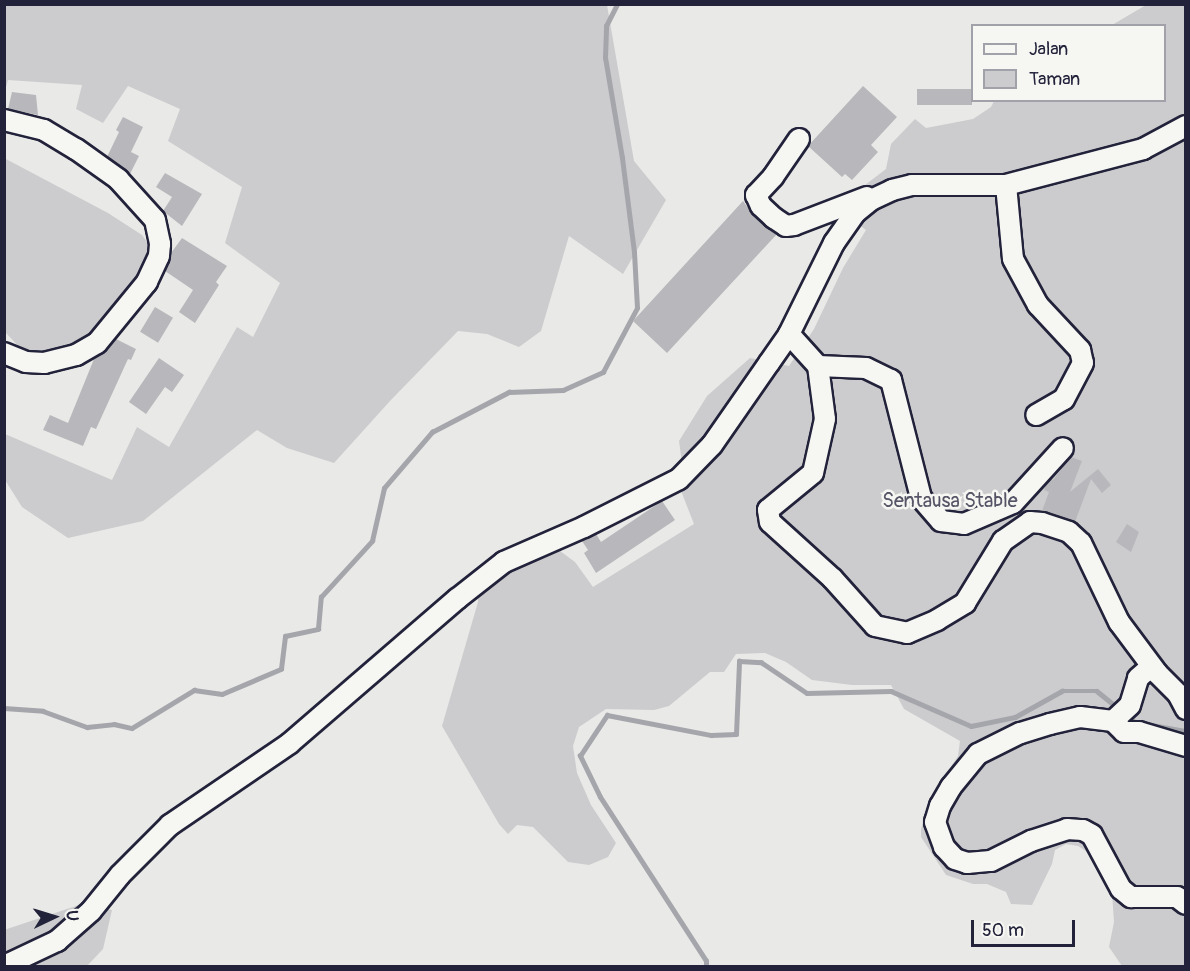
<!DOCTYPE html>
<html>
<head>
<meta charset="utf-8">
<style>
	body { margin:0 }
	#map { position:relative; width:1190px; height:971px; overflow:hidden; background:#e9e9e7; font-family:Pangolin,sans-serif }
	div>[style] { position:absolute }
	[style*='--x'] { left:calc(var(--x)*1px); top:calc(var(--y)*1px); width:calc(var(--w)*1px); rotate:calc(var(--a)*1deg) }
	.green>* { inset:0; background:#ccccce }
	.stream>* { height:4.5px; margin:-2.25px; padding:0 2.25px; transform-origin:2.25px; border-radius:2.25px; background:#a5a5ac }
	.building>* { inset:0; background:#b8b8bc; transform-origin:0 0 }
	.roads { filter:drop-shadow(2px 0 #22223b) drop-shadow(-2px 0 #22223b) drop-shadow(0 2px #22223b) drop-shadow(0 -2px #22223b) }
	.minor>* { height:20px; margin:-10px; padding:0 10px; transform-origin:10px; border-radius:10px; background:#f6f6f2 }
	span { translate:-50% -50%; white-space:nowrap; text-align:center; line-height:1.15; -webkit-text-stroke:5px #f6f6f2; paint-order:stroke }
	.park-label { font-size:20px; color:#555567 }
	.frame { position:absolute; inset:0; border:6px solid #22223b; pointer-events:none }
	.legend { position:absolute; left:971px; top:24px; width:195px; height:78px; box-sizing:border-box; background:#f6f6f2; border:2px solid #a1a1a9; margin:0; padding:8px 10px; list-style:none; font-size:18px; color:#22223b }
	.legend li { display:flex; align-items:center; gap:12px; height:30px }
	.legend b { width:30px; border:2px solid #a1a1a9 }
	.north { position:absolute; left:24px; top:887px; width:60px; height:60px; -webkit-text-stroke:4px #f6f6f2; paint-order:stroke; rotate:86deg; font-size:16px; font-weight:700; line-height:24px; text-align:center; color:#22223b }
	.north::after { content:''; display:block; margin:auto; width:21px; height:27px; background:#22223b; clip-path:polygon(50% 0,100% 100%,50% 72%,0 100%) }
	.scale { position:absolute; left:971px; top:920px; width:104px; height:27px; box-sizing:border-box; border:3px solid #22223b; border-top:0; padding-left:8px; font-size:18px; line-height:21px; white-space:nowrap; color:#22223b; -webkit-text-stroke:4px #f6f6f2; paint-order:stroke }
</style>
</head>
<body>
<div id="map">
	<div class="green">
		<div style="clip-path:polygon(5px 4px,607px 5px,634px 161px,666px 200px,623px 274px,569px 236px,541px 331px,519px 347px,487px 334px,458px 331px,390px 401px,334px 463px,287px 448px,257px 430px,143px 521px,68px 538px,22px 507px,5px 480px,5px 434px,112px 480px,137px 427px,169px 447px,237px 327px,253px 337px,280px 283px,225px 243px,242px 187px,168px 141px,180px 109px,128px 86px,103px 123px,76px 109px,82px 85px,8px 80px,5px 91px)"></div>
		<div style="clip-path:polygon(1146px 5px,1185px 5px,1185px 966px,1122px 966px,1109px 947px,1114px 922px,1112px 893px,1089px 853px,1078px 846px,1066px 844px,1055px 850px,1052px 864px,1032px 905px,1011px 904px,1006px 892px,987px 884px,973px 884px,946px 875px,921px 837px,921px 829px,931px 797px,958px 756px,960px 741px,904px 709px,891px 685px,852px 685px,812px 680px,786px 662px,765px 653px,736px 654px,724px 672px,710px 672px,669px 706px,654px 710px,606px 709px,579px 727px,573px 746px,577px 773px,591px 805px,616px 843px,608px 857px,589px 865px,568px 862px,533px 827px,517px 825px,508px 834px,499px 824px,442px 726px,478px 602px,478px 590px,522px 561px,556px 548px,575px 562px,593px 587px,694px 524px,674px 473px,682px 463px,679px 441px,707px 396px,750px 358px,789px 366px,814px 329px,843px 268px,866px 230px,843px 213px,844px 201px,886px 169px,891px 144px,915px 119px,926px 128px,973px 119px,991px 107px,994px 101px,1164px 100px,1164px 26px,1112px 25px)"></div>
		<div style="clip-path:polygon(4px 158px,108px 213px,142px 235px,150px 246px,151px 257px,125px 298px,95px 336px,56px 355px,24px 352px,5px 332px)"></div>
		<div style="clip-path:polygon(79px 905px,112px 910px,103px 949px,87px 966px,5px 966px,4px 930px)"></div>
	</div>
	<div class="stream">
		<div style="--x:4;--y:708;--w:39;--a:4"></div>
		<div style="--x:43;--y:711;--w:47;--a:20"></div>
		<div style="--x:87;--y:727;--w:27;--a:-6"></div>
		<div style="--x:114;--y:724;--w:18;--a:13"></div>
		<div style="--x:132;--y:728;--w:73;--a:-31.5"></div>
		<div style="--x:194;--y:690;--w:28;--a:8"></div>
		<div style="--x:222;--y:694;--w:64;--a:-23"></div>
		<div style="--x:281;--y:669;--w:33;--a:-83"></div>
		<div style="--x:285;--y:636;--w:34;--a:-12"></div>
		<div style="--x:318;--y:629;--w:32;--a:-85"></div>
		<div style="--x:321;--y:597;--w:76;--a:-47.7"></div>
		<div style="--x:372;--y:541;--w:54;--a:-77.2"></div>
		<div style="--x:384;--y:488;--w:74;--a:-49.4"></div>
		<div style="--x:432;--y:432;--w:87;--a:-27.5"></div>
		<div style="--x:509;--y:392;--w:54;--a:-2.1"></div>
		<div style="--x:563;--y:390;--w:44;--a:-24.2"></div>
		<div style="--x:603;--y:372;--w:72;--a:-62"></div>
		<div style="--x:637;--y:308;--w:56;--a:-93.1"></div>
		<div style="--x:634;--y:252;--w:95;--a:-97.3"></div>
		<div style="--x:622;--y:158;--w:101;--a:-99.6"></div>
		<div style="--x:605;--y:58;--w:32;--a:-88"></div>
		<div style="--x:606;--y:26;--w:25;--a:-63"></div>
		<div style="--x:1127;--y:716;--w:10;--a:37"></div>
		<div style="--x:1135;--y:722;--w:52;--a:10"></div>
		<div style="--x:706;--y:966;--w:5;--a:-90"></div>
		<div style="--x:706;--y:961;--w:195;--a:-122.9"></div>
		<div style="--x:600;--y:797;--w:46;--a:-116"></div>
		<div style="--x:580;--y:756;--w:49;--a:-56.6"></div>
		<div style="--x:607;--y:715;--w:106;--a:10.9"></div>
		<div style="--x:711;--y:735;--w:25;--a:-2"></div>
		<div style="--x:736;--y:734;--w:73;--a:-87.6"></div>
		<div style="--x:739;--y:661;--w:22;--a:3"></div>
		<div style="--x:761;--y:662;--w:55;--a:34"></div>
		<div style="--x:807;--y:693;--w:84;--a:-1.4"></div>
		<div style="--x:891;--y:691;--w:87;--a:23.6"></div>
		<div style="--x:971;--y:726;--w:45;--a:-11.6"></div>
		<div style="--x:1015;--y:717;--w:54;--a:-29"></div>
		<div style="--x:1062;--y:691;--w:35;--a:0"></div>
		<div style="--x:1097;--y:691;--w:27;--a:39"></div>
	</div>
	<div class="building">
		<div style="clip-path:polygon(863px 86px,897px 117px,871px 145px,878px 152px,852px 180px,845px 174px,842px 177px,808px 146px)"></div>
		<div style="left:972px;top:89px;width:16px;height:55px;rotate:90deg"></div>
		<div style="clip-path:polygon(12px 92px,36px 95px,38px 115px,8px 109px)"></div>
		<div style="clip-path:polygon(123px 117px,143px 127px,131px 152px,139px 156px,130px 174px,107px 157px,119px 132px,116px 130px)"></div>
		<div style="clip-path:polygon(165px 173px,202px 194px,182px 226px,163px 211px,172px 197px,156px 187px)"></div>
		<div style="clip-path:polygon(743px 201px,753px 215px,777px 234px,667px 353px,633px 321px)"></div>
		<div style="clip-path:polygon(182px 238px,227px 266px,216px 282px,219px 285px,195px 323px,179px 312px,193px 290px,165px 271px,171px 253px)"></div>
		<div style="left:155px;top:307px;width:21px;height:29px;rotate:31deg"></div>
		<div style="clip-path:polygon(116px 339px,136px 349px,131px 360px,128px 359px,96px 429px,91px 427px,83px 446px,43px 430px,50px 415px,68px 423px,94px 359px,106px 351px)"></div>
		<div style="clip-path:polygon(159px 358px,184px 375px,172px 392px,165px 387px,146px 414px,129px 402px)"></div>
		<div style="clip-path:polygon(1071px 457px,1082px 461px,1070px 492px,1098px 469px,1111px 485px,1102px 493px,1091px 479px,1075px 522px,1042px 511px,1049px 492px,1044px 490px,1046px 484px,1051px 479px,1053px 480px)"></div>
		<div style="clip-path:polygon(662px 501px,675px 520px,596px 573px,584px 553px,588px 550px,582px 541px,596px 534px,601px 542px)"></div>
		<div style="clip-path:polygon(1127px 524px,1139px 532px,1131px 552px,1116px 542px)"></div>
	</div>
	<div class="roads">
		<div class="minor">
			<div style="--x:4;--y:120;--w:41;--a:14"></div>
			<div style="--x:44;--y:130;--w:37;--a:31"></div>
			<div style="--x:76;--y:149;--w:52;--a:35.5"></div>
			<div style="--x:118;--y:179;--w:55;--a:47.9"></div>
			<div style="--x:155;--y:220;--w:25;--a:78"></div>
			<div style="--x:160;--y:244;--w:12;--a:95"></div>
			<div style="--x:159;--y:256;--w:29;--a:115"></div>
			<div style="--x:147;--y:282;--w:79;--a:129.3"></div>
			<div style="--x:97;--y:343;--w:24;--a:150"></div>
			<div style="--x:76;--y:355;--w:33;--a:166"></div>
			<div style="--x:44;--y:363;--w:18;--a:-177"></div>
			<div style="--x:26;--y:362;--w:24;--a:-158"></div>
			<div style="--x:799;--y:139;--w:46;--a:124.4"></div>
			<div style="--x:773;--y:177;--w:25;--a:133"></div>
			<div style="--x:756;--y:195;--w:12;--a:66"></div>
			<div style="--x:761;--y:206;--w:18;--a:43"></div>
			<div style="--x:774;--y:218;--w:14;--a:34"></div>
			<div style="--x:786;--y:226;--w:8;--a:-7"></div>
			<div style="--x:794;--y:225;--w:78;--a:-21"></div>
			<div style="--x:1006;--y:185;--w:74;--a:84.6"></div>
			<div style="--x:1013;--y:259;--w:52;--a:61.5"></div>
			<div style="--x:1038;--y:305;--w:62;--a:47"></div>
			<div style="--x:1080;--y:350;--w:13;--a:77"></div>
			<div style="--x:1083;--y:363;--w:41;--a:117.8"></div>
			<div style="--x:1064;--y:399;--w:32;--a:150"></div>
			<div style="--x:789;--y:334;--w:43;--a:47.8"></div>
			<div style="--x:818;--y:366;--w:48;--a:2.4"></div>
			<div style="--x:866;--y:368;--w:28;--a:26"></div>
			<div style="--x:891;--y:380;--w:122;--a:75.7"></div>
			<div style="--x:921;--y:498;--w:30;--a:49"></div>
			<div style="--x:941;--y:521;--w:23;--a:7"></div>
			<div style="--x:964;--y:524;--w:53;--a:-23.2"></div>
			<div style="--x:1013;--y:503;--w:74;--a:-47.7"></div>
			<div style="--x:818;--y:366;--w:53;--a:82.5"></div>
			<div style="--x:825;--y:419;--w:55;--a:102.5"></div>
			<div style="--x:813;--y:473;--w:58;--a:140.6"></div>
			<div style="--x:768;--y:510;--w:12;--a:81"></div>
			<div style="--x:770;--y:522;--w:84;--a:42.1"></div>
			<div style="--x:832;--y:578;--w:64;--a:48.1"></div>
			<div style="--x:875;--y:626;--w:33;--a:12"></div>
			<div style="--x:907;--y:633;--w:33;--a:-23"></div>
			<div style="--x:937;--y:620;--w:33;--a:-31"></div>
			<div style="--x:965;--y:603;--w:73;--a:-58.5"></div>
			<div style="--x:1003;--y:541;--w:33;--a:-35"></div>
			<div style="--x:1030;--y:522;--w:12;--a:5"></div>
			<div style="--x:1042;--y:523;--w:28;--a:18"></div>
			<div style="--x:1069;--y:532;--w:16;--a:43"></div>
			<div style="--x:1081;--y:543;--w:88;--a:64.3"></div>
			<div style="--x:1119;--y:622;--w:64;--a:53.3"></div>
			<div style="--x:1157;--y:673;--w:30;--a:45"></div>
			<div style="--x:1178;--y:694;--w:17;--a:62"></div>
			<div style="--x:1113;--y:721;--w:23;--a:-43"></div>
			<div style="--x:1130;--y:705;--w:28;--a:-73"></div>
			<div style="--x:1138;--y:678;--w:18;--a:-41"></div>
			<div style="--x:1186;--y:746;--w:49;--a:-163.4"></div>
			<div style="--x:1139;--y:732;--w:15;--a:180"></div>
			<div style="--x:1124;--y:732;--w:16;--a:-135"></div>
			<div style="--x:1113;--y:721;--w:33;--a:-173"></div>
			<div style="--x:1080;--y:717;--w:31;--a:167"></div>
			<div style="--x:1050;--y:724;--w:31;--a:163"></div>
			<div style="--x:1020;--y:733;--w:47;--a:153.4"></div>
			<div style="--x:978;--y:754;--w:43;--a:129.3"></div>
			<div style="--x:951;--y:787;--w:22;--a:120"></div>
			<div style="--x:940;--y:806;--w:17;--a:107"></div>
			<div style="--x:935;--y:822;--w:27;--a:70"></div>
			<div style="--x:944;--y:847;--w:16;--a:47"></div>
			<div style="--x:955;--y:859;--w:13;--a:18"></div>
			<div style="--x:967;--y:863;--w:24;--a:-5"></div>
			<div style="--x:991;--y:861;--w:45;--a:-26.6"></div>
			<div style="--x:1031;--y:841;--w:38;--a:-18"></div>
			<div style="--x:1067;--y:829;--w:16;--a:4"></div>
			<div style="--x:1083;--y:830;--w:10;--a:29"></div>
			<div style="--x:1092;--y:835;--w:61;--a:61.8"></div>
			<div style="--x:1121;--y:889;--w:13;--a:39"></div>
			<div style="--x:1131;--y:897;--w:46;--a:0"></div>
			<div style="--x:1177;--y:897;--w:11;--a:38"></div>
			<div style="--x:4;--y:966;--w:59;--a:-25.3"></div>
			<div style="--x:57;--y:941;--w:45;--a:-41.4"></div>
			<div style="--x:91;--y:911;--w:46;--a:-51.1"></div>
			<div style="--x:120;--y:875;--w:71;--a:-45"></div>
			<div style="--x:170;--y:825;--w:145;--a:-34.3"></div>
			<div style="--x:290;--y:743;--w:221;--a:-40.8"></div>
			<div style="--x:457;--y:599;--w:60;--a:-38.2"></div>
			<div style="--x:504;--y:562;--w:87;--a:-23.6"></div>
			<div style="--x:584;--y:527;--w:106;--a:-26.8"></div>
			<div style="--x:679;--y:479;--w:47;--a:-45.9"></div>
			<div style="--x:712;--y:445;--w:100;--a:-55.2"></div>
			<div style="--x:769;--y:363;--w:35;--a:-55"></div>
			<div style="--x:789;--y:334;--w:102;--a:-63.7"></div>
			<div style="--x:834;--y:243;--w:37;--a:-55"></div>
			<div style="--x:855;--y:213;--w:21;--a:-39"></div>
			<div style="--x:871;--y:200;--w:23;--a:-25"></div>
			<div style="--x:892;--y:190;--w:21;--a:-14"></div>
			<div style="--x:912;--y:185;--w:94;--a:0"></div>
			<div style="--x:1006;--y:185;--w:142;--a:-14.7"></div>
			<div style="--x:1143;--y:149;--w:49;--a:-28.1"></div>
		</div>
	</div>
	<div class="park-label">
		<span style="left:950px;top:500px">Sentausa Stable</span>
	</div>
	<div class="frame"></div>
	<ul class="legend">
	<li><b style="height:8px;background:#f6f6f2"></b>Jalan</li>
	<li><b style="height:16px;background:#ccccce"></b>Taman</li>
	</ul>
	<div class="north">U</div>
	<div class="scale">50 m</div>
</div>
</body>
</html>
